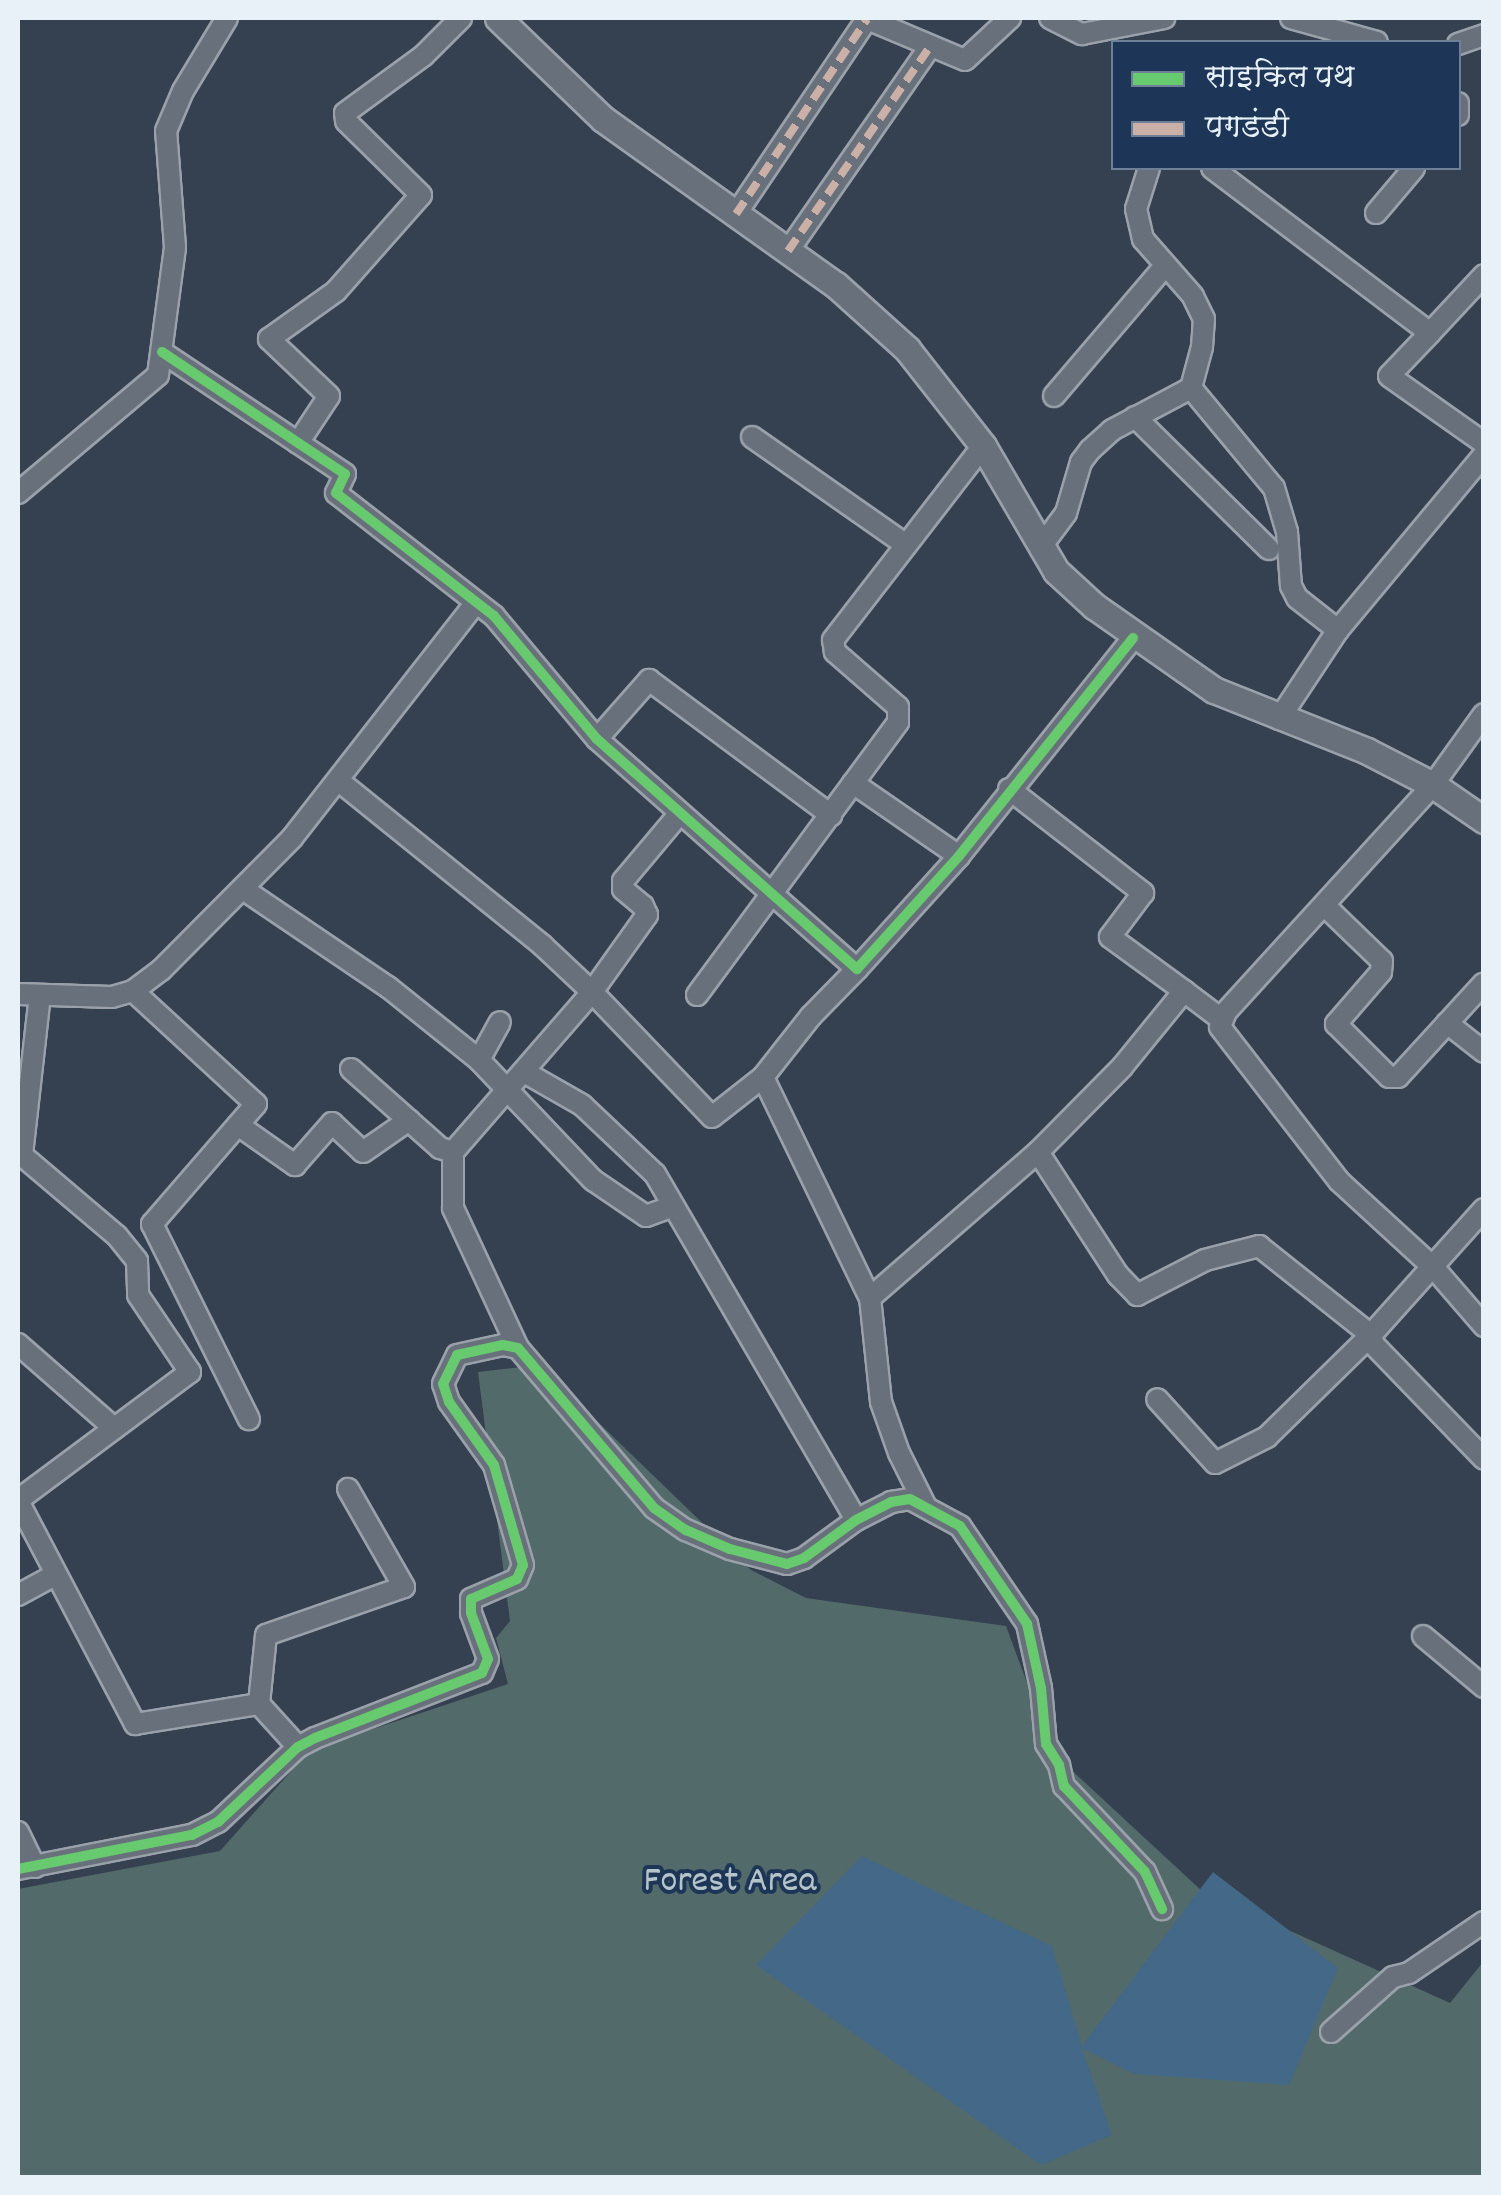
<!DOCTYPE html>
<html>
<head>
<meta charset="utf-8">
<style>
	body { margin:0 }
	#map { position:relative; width:1501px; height:2195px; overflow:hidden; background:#354050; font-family:Dekko,"Playpen Sans Deva",sans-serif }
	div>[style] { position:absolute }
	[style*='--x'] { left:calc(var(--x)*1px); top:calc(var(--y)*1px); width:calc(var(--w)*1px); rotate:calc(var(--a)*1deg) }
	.green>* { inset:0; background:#526a6a }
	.water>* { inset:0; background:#446888 }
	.roads { filter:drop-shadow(2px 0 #9aa1aa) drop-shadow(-2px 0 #9aa1aa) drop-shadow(0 2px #9aa1aa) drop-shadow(0 -2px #9aa1aa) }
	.minor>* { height:20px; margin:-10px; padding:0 10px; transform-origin:10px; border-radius:10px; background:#68707b }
	.tertiary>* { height:25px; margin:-12.5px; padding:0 12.5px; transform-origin:12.5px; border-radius:12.5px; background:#68707b }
	.quiet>* { height:8px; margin-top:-4px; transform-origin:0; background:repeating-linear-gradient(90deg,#cab0a6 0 15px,transparent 0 23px) }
	.cycleway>* { height:10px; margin:-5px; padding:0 5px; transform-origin:5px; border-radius:5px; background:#67ca6e }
	span { translate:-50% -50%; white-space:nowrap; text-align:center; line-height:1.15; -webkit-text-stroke:8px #1d3557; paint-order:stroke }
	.park-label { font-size:38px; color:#b5c4c8 }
	.frame { position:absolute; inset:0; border:20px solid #e8f1f8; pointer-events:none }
	.legend { position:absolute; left:1111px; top:40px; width:350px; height:130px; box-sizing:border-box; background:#1d3557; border:2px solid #6e8097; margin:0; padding:12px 18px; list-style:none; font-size:30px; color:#e8f1f8 }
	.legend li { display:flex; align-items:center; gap:20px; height:50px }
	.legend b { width:50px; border:2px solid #6e8097 }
</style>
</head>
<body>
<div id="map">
	<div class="green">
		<div style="clip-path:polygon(539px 1365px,751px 1570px,806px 1598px,1006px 1626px,1053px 1753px,1202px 1891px,1450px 2003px,1483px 1962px,1483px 2177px,18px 2178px,18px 1889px,220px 1851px,310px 1750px,508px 1684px,496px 1638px,510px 1621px,478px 1372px)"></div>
	</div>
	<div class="water">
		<div style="clip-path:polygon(862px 1856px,1052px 1946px,1082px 2046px,1213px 1872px,1338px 1968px,1289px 2085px,1134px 2074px,1082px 2048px,1112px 2135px,1041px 2165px,756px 1965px)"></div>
	</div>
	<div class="roads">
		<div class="minor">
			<div style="--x:865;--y:18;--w:108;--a:22.8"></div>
			<div style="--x:965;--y:60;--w:62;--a:-43"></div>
			<div style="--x:1050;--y:18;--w:36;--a:27"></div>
			<div style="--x:1082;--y:34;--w:84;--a:-11"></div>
			<div style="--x:1291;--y:18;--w:89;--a:15.6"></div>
			<div style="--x:1458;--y:44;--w:28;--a:-19"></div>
			<div style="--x:1458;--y:103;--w:12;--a:90"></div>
			<div style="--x:1212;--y:168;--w:273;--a:37.1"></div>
			<div style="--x:1430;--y:333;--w:79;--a:-47"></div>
			<div style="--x:1376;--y:213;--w:59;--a:-49.8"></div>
			<div style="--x:736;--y:214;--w:235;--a:-56.1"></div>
			<div style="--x:788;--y:251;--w:249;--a:-55.2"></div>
			<div style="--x:1430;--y:333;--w:59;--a:133.6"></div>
			<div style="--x:1389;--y:376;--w:116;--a:35.2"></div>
			<div style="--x:162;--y:352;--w:220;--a:33.7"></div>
			<div style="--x:345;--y:474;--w:21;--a:115"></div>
			<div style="--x:336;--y:493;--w:200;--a:37.9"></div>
			<div style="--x:494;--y:616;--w:160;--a:50.1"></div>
			<div style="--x:597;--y:739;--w:347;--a:41.5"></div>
			<div style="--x:857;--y:969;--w:152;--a:-47.9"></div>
			<div style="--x:959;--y:856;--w:279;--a:-51.4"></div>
			<div style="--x:1191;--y:388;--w:130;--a:50.3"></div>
			<div style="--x:1274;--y:488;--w:46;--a:73.5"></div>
			<div style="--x:1287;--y:532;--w:54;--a:85.8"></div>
			<div style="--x:1291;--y:586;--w:13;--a:63"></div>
			<div style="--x:1297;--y:598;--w:52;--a:38"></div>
			<div style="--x:1054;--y:396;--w:171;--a:-49.5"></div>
			<div style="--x:1135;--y:417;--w:188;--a:44.6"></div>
			<div style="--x:752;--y:437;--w:187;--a:35"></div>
			<div style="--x:298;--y:443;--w:56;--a:-56.6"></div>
			<div style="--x:329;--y:396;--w:83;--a:-136.5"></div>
			<div style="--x:269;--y:339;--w:82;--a:-35.6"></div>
			<div style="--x:336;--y:291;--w:128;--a:-48.5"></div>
			<div style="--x:421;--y:195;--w:105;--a:-135.4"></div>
			<div style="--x:346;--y:121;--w:8;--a:-97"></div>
			<div style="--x:345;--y:113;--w:97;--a:-36.2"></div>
			<div style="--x:423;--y:56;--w:54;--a:-45"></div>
			<div style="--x:18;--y:493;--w:183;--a:-40.1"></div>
			<div style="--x:158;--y:375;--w:129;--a:-82.4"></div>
			<div style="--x:175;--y:247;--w:116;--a:-94.4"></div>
			<div style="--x:166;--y:131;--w:43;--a:-67"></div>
			<div style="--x:183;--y:91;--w:85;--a:-58.9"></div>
			<div style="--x:1040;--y:548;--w:44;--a:-53.4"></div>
			<div style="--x:1066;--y:513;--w:53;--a:-73.6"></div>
			<div style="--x:1081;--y:462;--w:15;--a:-53"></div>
			<div style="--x:1090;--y:450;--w:30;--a:-42"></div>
			<div style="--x:1112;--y:430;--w:89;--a:-28"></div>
			<div style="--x:1191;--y:388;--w:42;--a:-75"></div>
			<div style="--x:1202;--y:347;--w:28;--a:-86"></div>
			<div style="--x:1204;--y:319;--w:25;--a:-116"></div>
			<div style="--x:1193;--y:296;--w:76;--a:-131.3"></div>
			<div style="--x:1143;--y:239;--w:31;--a:-103"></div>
			<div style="--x:1136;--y:209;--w:43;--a:-72.4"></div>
			<div style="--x:1484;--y:714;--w:87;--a:125.7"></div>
			<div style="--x:1433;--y:785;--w:307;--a:132.4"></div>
			<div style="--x:1226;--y:1012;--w:16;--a:112"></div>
			<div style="--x:1220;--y:1027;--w:195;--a:52.3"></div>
			<div style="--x:1339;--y:1181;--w:129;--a:42.5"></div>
			<div style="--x:1434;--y:1268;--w:77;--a:49.2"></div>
			<div style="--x:1279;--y:719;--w:107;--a:-56.5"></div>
			<div style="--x:1338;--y:630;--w:228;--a:-50.2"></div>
			<div style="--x:597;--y:739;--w:79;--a:-48.6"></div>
			<div style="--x:649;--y:680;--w:227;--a:36.6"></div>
			<div style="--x:339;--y:781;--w:261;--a:38.9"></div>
			<div style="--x:542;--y:945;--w:69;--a:43.2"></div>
			<div style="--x:592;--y:992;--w:95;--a:-54.5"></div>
			<div style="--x:647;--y:915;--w:10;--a:-114"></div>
			<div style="--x:643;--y:906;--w:26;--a:-140"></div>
			<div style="--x:623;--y:889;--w:8;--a:-90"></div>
			<div style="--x:623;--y:881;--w:89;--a:-50"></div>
			<div style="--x:853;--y:783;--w:129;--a:34.6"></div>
			<div style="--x:1009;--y:789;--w:170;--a:37.8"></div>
			<div style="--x:1143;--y:893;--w:55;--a:126.9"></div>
			<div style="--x:1110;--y:937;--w:92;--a:36.1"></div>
			<div style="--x:243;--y:889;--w:175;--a:34.1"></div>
			<div style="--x:388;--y:987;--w:117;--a:38.7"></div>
			<div style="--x:479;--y:1060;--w:43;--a:-61.1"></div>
			<div style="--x:1325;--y:906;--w:79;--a:44"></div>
			<div style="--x:1382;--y:961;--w:11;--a:95"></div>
			<div style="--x:1381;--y:972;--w:69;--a:130.9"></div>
			<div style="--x:1336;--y:1024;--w:75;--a:45"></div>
			<div style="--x:1389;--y:1077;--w:9;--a:0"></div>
			<div style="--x:1398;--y:1077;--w:127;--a:-47.5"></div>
			<div style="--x:857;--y:969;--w:66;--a:134.4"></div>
			<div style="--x:811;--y:1016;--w:78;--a:128.2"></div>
			<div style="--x:763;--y:1077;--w:246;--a:64.2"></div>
			<div style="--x:133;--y:991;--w:167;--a:42.6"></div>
			<div style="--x:256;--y:1104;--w:159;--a:130.9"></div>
			<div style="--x:152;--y:1224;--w:218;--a:63.6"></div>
			<div style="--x:18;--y:994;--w:94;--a:1.8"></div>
			<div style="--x:112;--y:997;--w:22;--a:-16"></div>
			<div style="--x:133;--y:991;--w:35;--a:-37"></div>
			<div style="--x:161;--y:970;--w:186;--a:-45.2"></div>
			<div style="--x:292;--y:838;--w:296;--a:-52"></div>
			<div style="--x:697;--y:995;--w:339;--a:-53.6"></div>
			<div style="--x:898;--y:722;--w:15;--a:-90"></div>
			<div style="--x:898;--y:707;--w:84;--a:-138.9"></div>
			<div style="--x:835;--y:652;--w:12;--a:-99"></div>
			<div style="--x:833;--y:640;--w:245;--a:-52.3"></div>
			<div style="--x:1447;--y:1023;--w:47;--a:38.1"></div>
			<div style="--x:479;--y:1060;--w:166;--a:46.5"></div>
			<div style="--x:593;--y:1180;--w:64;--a:34.2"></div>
			<div style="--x:646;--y:1216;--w:29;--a:-20"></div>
			<div style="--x:351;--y:1069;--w:119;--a:41.6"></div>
			<div style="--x:440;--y:1148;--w:14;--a:17"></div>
			<div style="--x:453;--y:1152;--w:212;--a:-49"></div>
			<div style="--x:592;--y:992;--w:173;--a:46.2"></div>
			<div style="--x:712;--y:1117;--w:65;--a:-38.1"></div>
			<div style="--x:526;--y:1073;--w:64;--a:29.7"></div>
			<div style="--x:582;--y:1105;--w:100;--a:43.4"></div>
			<div style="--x:655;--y:1174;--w:400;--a:59.8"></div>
			<div style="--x:238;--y:1125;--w:70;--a:35.1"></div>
			<div style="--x:295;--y:1165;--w:56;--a:-48.6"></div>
			<div style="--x:332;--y:1123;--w:42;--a:43.1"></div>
			<div style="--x:363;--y:1152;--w:56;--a:-34.8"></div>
			<div style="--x:18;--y:1152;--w:130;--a:40.3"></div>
			<div style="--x:117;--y:1236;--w:32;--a:51"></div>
			<div style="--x:137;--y:1261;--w:34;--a:88"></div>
			<div style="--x:138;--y:1295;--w:93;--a:56"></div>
			<div style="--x:190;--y:1372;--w:214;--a:143.3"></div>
			<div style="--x:453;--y:1152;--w:56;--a:90"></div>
			<div style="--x:453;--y:1208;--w:154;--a:65.1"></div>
			<div style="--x:1038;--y:1152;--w:147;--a:57"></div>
			<div style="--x:1118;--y:1275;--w:28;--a:46"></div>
			<div style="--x:1137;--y:1295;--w:76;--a:-27.2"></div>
			<div style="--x:1205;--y:1260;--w:56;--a:-14.5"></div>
			<div style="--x:1259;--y:1246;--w:143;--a:38.5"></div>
			<div style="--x:1371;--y:1335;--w:146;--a:135.6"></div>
			<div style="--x:1267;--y:1437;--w:58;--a:153.4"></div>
			<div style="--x:1215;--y:1463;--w:86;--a:-132.2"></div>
			<div style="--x:22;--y:1155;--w:161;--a:-83.6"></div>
			<div style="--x:1484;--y:1209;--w:169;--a:131.9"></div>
			<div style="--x:1371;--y:1335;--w:10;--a:73"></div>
			<div style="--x:1374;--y:1345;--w:158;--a:46"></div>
			<div style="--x:18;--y:1344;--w:128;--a:41.2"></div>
			<div style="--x:18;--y:1501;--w:252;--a:62.3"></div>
			<div style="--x:135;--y:1724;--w:126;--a:-9.2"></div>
			<div style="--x:926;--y:1507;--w:60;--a:-116.6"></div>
			<div style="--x:899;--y:1453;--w:54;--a:-109.4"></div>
			<div style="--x:881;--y:1402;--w:105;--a:-96"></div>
			<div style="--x:870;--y:1298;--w:223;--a:-41"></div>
			<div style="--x:1038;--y:1152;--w:120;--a:-45.3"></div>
			<div style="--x:1122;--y:1067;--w:98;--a:-50.8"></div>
			<div style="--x:1184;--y:991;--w:46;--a:37.1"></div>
			<div style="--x:18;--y:1595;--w:42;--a:-28.4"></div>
			<div style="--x:1423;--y:1636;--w:80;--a:39.9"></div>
			<div style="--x:298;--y:1747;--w:58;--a:-132.2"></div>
			<div style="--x:259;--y:1704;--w:69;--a:-84.2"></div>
			<div style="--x:266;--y:1635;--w:146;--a:-19.2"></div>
			<div style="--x:404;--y:1587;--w:113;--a:-119.7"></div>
			<div style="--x:18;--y:1832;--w:39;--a:64"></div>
			<div style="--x:18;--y:1869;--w:177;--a:-11.1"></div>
			<div style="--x:192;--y:1835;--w:29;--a:-27"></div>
			<div style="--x:218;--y:1822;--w:110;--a:-43.2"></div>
			<div style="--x:298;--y:1747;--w:19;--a:-28"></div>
			<div style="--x:315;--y:1738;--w:179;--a:-21.3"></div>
			<div style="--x:482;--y:1673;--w:15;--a:-67"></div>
			<div style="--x:488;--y:1659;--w:49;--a:-110.3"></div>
			<div style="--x:471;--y:1613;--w:14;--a:-90"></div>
			<div style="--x:471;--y:1599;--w:50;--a:-23.5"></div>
			<div style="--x:517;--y:1579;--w:15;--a:-67"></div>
			<div style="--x:523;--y:1565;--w:104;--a:-106.2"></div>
			<div style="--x:494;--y:1465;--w:77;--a:-125.5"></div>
			<div style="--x:449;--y:1402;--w:19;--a:-108"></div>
			<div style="--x:443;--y:1384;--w:32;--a:-64"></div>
			<div style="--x:457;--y:1355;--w:47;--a:-12.3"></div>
			<div style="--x:503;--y:1345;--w:15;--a:11"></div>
			<div style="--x:518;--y:1348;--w:210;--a:49.6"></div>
			<div style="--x:654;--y:1508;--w:39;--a:35"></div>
			<div style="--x:686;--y:1530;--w:48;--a:23.4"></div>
			<div style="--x:730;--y:1549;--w:59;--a:14.7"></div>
			<div style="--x:787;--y:1564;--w:18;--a:-19"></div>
			<div style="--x:804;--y:1558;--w:64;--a:-36.2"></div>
			<div style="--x:856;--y:1520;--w:39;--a:-27"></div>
			<div style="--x:891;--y:1502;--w:19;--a:-9"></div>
			<div style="--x:910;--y:1499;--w:57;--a:28.4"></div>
			<div style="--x:960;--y:1526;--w:119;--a:55.6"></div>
			<div style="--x:1027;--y:1624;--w:66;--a:77.7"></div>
			<div style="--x:1041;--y:1688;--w:56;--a:84.9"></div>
			<div style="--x:1046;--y:1744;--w:25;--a:58"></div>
			<div style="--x:1059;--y:1765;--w:22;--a:77"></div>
			<div style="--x:1064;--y:1786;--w:118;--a:46.7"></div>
			<div style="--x:1145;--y:1872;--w:41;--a:65.3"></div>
			<div style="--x:1331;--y:2032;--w:83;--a:-41.6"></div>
			<div style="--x:1393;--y:1977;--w:16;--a:-14"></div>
			<div style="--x:1409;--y:1973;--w:91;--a:-34.2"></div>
		</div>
		<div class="tertiary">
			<div style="--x:498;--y:18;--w:146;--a:43.9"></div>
			<div style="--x:603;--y:119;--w:286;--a:35.5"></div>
			<div style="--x:836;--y:285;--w:96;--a:42"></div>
			<div style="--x:907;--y:349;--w:123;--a:51.9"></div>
			<div style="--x:983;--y:446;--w:145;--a:59.7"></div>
			<div style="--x:1056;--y:571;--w:52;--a:42.6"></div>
			<div style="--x:1094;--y:606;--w:146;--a:35"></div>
			<div style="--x:1214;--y:690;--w:165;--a:21.7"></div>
			<div style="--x:1367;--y:751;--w:74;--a:27.3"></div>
			<div style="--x:1433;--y:785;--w:62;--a:34.5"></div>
		</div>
	</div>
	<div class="quiet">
		<div style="--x:736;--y:214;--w:235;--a:-56.1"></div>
		<div style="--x:788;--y:251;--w:249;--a:-55.2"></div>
	</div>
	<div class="cycleway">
		<div style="--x:162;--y:352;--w:220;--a:33.7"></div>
		<div style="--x:345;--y:474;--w:21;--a:115"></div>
		<div style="--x:336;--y:493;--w:200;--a:37.9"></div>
		<div style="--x:494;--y:616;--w:160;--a:50.1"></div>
		<div style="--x:597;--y:739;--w:347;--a:41.5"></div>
		<div style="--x:857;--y:969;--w:152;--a:-47.9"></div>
		<div style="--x:959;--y:856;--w:279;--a:-51.4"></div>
		<div style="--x:18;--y:1869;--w:177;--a:-11.1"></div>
		<div style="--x:192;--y:1835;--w:29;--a:-27"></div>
		<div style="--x:218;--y:1822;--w:110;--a:-43.2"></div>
		<div style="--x:298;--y:1747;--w:19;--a:-28"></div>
		<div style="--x:315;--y:1738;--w:179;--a:-21.3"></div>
		<div style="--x:482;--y:1673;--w:15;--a:-67"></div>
		<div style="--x:488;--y:1659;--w:49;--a:-110.3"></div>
		<div style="--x:471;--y:1613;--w:14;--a:-90"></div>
		<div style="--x:471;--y:1599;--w:50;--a:-23.5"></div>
		<div style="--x:517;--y:1579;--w:15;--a:-67"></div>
		<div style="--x:523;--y:1565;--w:104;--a:-106.2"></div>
		<div style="--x:494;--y:1465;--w:77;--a:-125.5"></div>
		<div style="--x:449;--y:1402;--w:19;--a:-108"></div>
		<div style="--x:443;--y:1384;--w:32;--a:-64"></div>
		<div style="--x:457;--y:1355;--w:47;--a:-12.3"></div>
		<div style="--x:503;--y:1345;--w:15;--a:11"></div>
		<div style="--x:518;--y:1348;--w:210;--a:49.6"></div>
		<div style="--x:654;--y:1508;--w:39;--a:35"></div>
		<div style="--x:686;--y:1530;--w:48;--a:23.4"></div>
		<div style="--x:730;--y:1549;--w:59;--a:14.7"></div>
		<div style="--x:787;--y:1564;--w:18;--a:-19"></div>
		<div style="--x:804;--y:1558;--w:64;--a:-36.2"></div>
		<div style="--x:856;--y:1520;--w:39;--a:-27"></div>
		<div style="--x:891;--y:1502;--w:19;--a:-9"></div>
		<div style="--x:910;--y:1499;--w:57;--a:28.4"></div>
		<div style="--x:960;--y:1526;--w:119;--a:55.6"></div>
		<div style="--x:1027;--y:1624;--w:66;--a:77.7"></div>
		<div style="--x:1041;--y:1688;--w:56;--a:84.9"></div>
		<div style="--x:1046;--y:1744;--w:25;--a:58"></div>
		<div style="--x:1059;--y:1765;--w:22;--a:77"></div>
		<div style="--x:1064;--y:1786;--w:118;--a:46.7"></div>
		<div style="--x:1145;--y:1872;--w:41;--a:65.3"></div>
	</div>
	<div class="park-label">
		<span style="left:730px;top:1883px">Forest Area</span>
	</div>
	<div class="frame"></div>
	<ul class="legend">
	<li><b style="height:12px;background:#67ca6e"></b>साइकिल पथ</li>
	<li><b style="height:12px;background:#cab0a6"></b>पगडंडी</li>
	</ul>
</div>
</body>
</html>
